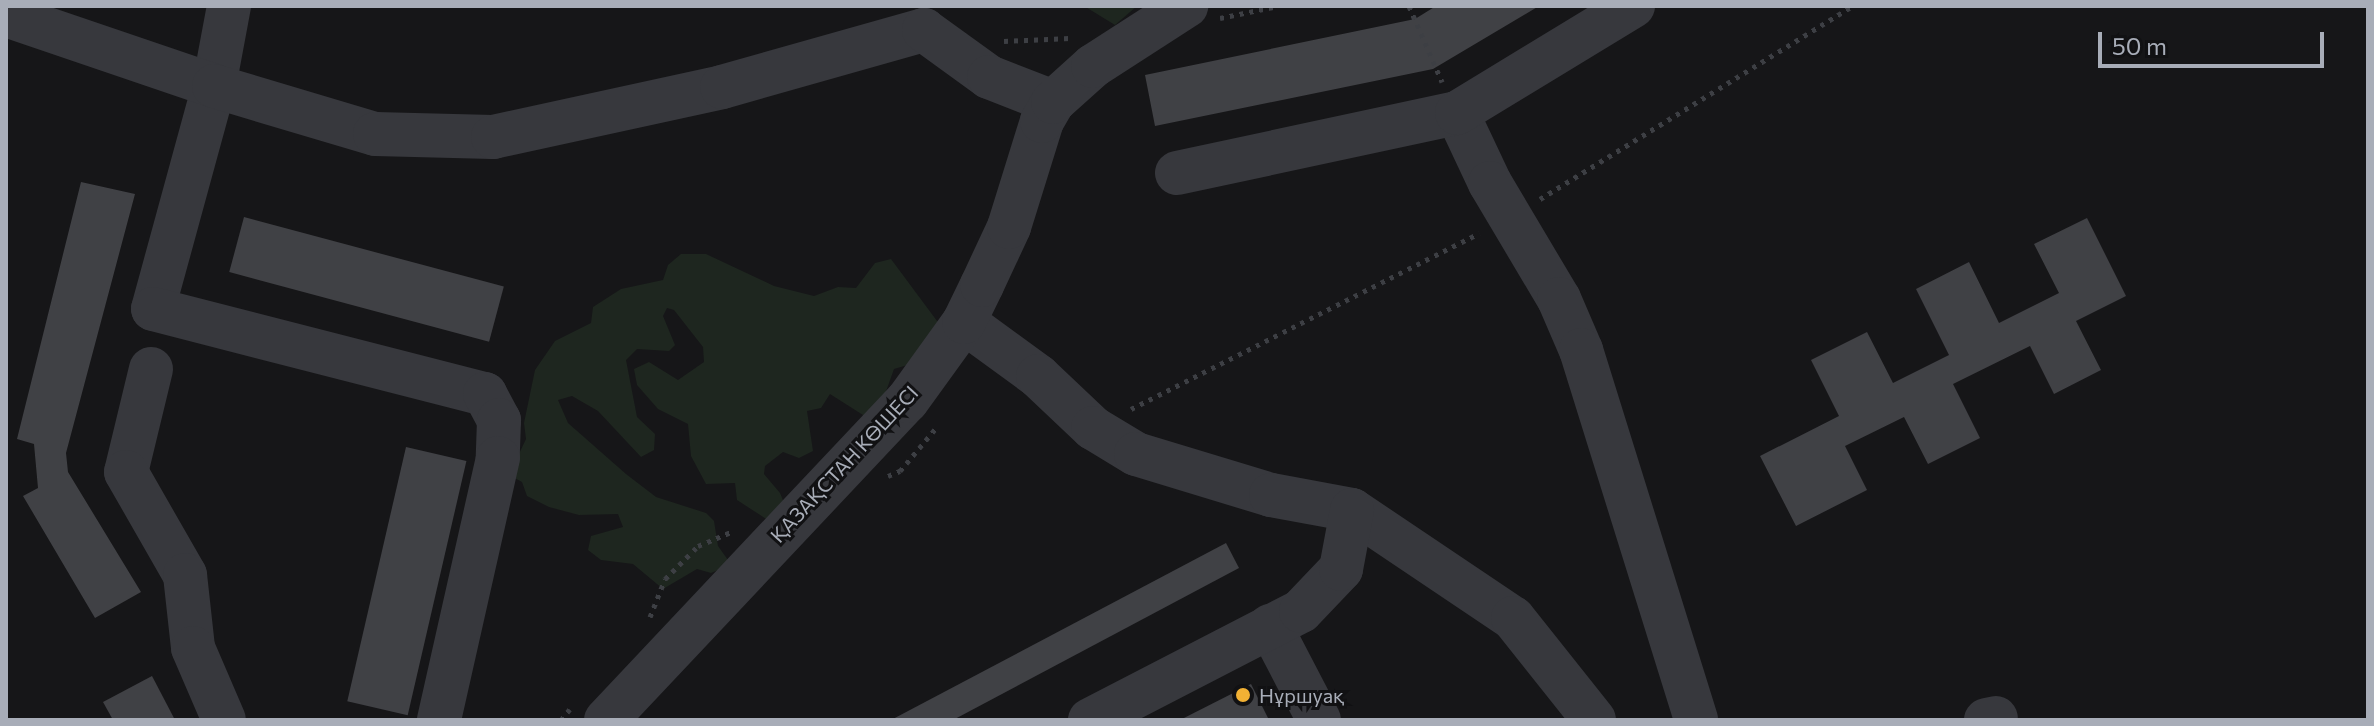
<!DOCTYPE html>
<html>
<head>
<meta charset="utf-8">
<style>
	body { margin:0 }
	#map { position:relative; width:2374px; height:726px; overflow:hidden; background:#161618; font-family:Commissioner,sans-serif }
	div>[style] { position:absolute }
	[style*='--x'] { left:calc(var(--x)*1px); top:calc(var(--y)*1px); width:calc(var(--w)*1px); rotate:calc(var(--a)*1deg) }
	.green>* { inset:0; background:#1e261f }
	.building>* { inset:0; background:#404145; transform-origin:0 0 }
	.path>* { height:5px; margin-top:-2.5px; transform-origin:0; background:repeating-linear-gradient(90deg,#3d3f44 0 4px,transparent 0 10px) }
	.minor>* { height:44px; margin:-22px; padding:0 22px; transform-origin:22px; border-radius:22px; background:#37383d }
	.dots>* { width:22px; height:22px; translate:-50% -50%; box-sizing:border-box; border:4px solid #111113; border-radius:50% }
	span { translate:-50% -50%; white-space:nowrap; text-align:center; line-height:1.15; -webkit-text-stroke:6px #111113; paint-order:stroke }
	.street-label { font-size:20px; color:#a8adb8 }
	.poi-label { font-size:20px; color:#a8adb8 }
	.left { translate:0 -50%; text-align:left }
	.frame { position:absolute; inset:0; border:8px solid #a8adb8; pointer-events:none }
	.scale { position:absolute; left:2098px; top:32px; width:226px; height:36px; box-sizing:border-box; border:4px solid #a8adb8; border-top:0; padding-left:10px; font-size:24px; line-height:28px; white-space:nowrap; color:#a8adb8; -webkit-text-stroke:6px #111113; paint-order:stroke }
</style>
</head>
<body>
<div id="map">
	<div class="green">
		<div style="clip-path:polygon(1084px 6px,1137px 6px,1115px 25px)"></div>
		<div style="clip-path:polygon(681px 254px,706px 254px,774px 286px,814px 296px,838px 287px,856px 288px,875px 263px,891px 259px,940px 325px,931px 358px,894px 369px,878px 414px,863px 415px,830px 394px,821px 408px,807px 411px,813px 451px,799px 458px,783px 452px,765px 466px,764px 474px,780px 493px,790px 517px,777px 526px,737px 500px,735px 483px,706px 484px,691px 456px,688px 424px,658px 409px,637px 385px,634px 369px,649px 362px,678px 380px,704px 362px,703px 347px,674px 310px,667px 308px,663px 316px,675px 345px,669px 351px,637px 349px,626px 360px,637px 417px,655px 434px,654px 450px,641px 457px,598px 411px,572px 396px,558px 400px,568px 423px,626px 474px,656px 497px,706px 513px,714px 521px,718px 546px,728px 560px,725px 567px,711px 573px,697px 569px,663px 589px,633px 564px,601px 560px,588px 550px,591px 536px,623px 527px,618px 514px,579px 515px,549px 507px,527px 496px,522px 482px,509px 475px,526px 439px,524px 423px,535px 370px,555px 341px,591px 323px,593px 307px,621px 289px,663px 280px,668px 265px)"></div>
	</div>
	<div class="building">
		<div style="clip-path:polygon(1436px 6px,1539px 6px,1433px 69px,1155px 126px,1145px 75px,1415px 19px)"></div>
		<div style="clip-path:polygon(81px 182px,135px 194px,66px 453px,68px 472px,141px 592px,95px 618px,23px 496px,38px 488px,34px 444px,17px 439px)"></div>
		<div style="left:244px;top:217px;width:269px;height:57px;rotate:15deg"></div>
		<div style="clip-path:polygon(2087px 218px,2126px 296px,2076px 321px,2101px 370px,2054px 394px,2030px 346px,1953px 384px,1980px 438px,1928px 464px,1904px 417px,1845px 446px,1867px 490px,1796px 526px,1760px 456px,1839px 416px,1811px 360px,1867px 332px,1893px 383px,1949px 355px,1916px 289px,1969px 262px,1999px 323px,2059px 293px,2034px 244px)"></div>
		<div style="left:406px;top:447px;width:62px;height:261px;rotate:13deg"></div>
		<div style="clip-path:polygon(1226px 543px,1239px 568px,953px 720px,891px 720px)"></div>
		<div style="clip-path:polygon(152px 676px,175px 720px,113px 720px,103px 702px)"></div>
		<div style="clip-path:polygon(1251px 684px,1269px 720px,1180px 720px)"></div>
	</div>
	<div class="path">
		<div style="--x:1409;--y:6;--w:83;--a:66.5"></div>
		<div style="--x:1220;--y:18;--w:59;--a:-11.7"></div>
		<div style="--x:1004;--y:41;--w:66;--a:-2.6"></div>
		<div style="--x:1540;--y:199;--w:367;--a:-31.7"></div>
		<div style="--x:1131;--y:409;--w:390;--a:-26.8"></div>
		<div style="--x:888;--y:476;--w:13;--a:-23"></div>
		<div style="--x:900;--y:471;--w:56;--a:-50.1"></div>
		<div style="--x:650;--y:617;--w:41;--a:-68.5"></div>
		<div style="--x:665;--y:579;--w:47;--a:-45"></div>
		<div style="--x:698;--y:546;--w:38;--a:-23"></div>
		<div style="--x:561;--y:720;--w:14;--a:-51"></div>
	</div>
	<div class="minor">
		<div style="--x:229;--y:6;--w:81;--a:100.6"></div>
		<div style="--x:214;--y:86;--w:231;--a:105.3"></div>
		<div style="--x:153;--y:309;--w:343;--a:14.4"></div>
		<div style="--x:485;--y:394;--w:30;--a:62"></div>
		<div style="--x:499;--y:420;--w:38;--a:92"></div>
		<div style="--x:498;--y:458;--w:269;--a:102.7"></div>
		<div style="--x:6;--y:15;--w:220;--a:18.8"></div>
		<div style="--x:214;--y:86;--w:168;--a:16.6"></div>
		<div style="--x:375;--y:134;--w:118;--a:1.5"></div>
		<div style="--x:493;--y:137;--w:234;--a:-12.3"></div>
		<div style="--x:722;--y:87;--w:210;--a:-15.8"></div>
		<div style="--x:924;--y:30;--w:80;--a:35.9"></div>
		<div style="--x:989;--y:77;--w:69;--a:21.3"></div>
		<div style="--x:1457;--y:113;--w:77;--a:64.8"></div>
		<div style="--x:1490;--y:183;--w:135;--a:59.3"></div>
		<div style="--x:1559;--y:299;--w:56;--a:66.7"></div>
		<div style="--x:1581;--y:350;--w:387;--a:72.7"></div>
		<div style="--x:1177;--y:173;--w:286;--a:-12.1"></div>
		<div style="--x:1457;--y:113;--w:206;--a:-31.3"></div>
		<div style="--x:964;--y:322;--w:92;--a:36.1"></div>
		<div style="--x:1038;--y:376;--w:76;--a:43.4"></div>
		<div style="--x:1093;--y:428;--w:50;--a:31.2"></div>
		<div style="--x:1136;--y:454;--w:141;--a:16.9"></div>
		<div style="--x:1271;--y:495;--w:82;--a:10.5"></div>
		<div style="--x:1352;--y:510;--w:194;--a:33.9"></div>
		<div style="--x:1513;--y:618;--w:130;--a:51.5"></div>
		<div style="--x:151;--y:369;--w:106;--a:103.6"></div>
		<div style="--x:126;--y:472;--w:119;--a:60.2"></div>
		<div style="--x:185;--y:575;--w:73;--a:83.7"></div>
		<div style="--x:193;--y:648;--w:78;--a:66.7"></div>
		<div style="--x:1270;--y:626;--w:106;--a:62.5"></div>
		<div style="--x:606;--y:720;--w:439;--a:-46.7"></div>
		<div style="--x:907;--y:401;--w:97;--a:-54.2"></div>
		<div style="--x:964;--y:322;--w:41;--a:-64.1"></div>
		<div style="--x:982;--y:285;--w:64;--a:-65"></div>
		<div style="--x:1009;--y:227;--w:111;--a:-72.7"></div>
		<div style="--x:1042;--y:121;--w:22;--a:-60"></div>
		<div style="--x:1053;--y:102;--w:54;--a:-42"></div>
		<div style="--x:1093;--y:66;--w:111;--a:-32.8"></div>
		<div style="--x:1090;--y:720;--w:237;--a:-27.3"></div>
		<div style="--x:1301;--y:611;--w:58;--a:-46.4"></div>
		<div style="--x:1341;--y:569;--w:60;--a:-79.4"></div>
		<div style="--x:1986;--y:720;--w:10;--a:-11"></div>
	</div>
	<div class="dots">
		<div style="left:1243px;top:695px;background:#f2b134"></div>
	</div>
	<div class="street-label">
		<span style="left:844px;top:464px;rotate:-47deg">ҚАЗАҚСТАН КӨШЕСІ</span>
	</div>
	<div class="poi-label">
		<span class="left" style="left:1259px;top:695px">Нұршуақ</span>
	</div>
	<div class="frame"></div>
	<div class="scale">50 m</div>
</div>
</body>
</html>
